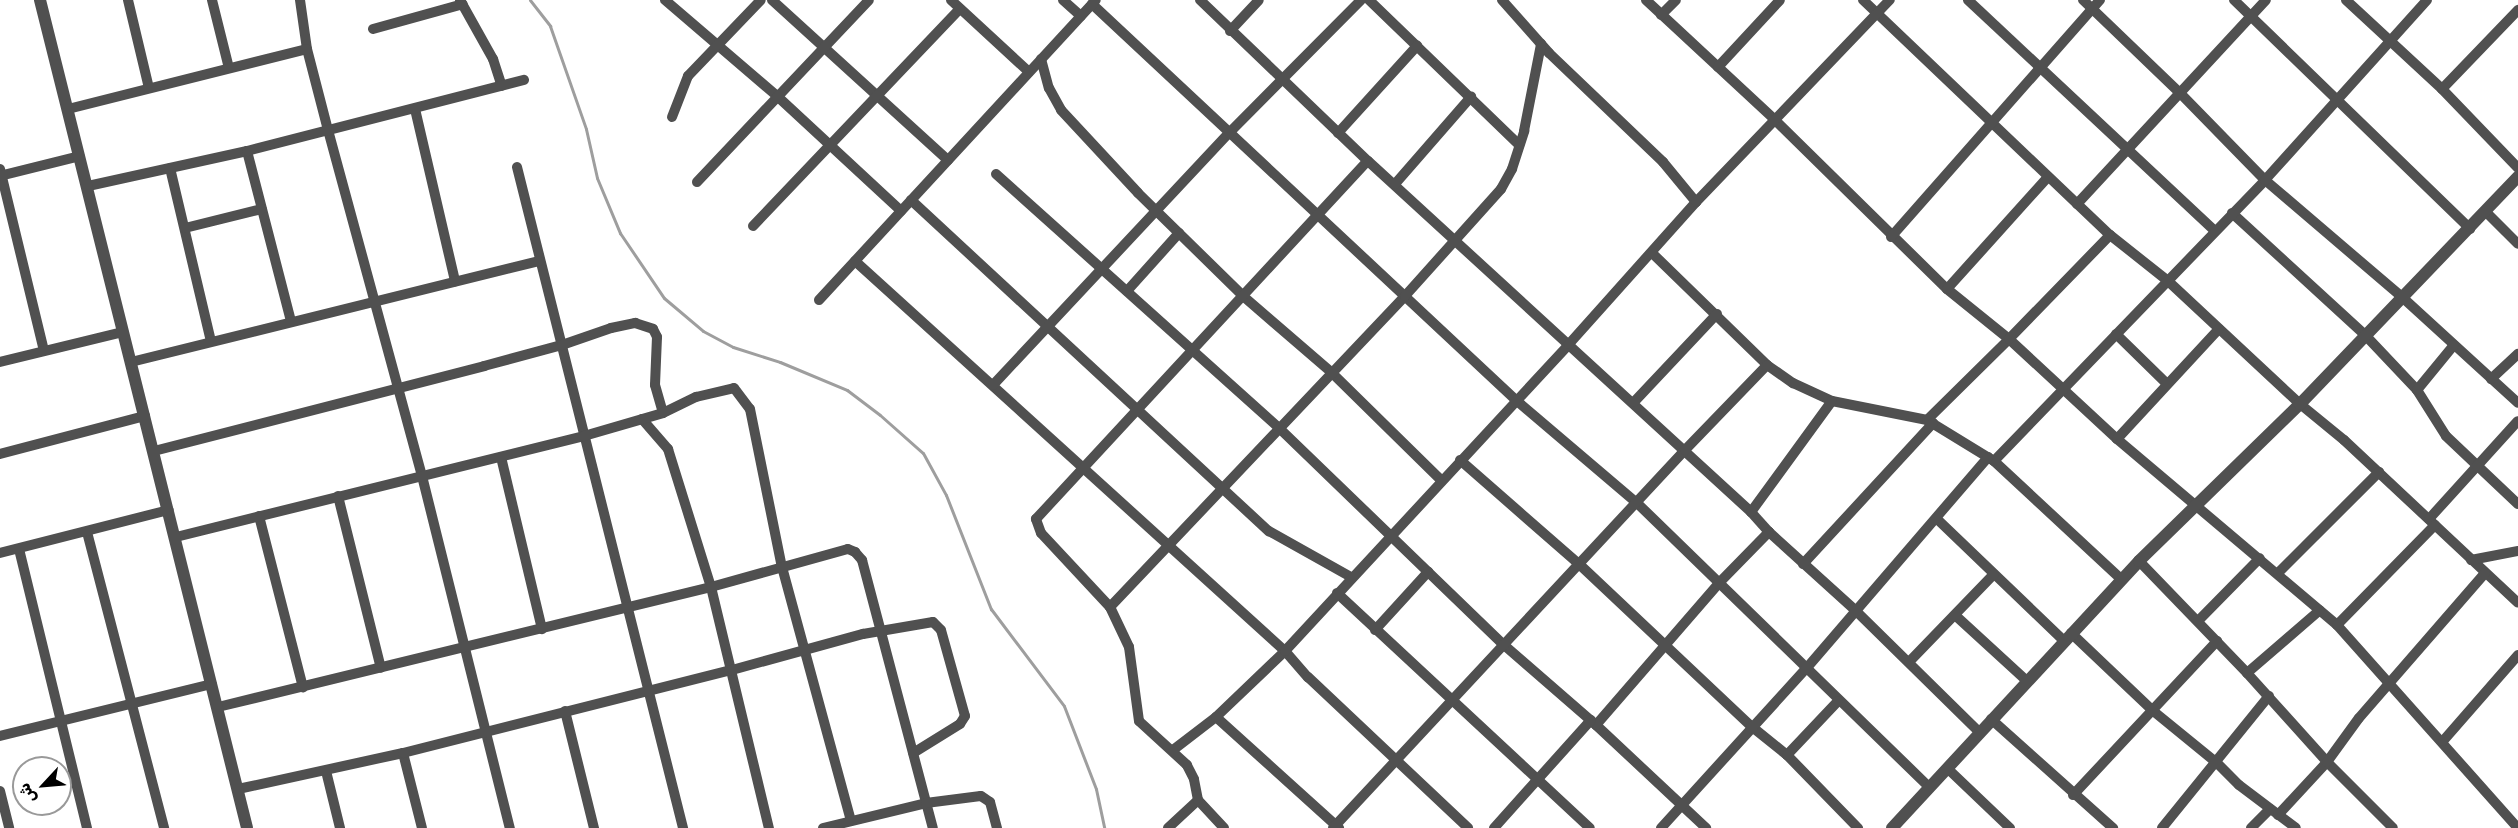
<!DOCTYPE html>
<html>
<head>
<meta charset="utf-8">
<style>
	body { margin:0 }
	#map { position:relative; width:2518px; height:828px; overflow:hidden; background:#fff; font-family:Rubik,Vazirmatn,sans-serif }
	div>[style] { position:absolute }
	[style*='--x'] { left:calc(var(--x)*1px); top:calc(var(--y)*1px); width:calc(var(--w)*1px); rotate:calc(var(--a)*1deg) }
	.stream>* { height:3px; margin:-1.5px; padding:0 1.5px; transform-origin:1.5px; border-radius:1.5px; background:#9e9e9e }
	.minor>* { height:10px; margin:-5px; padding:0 5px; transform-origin:5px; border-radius:5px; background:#505050 }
	.tertiary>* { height:12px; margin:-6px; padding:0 6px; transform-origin:6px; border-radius:6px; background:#505050 }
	span { translate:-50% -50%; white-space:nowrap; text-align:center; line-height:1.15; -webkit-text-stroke:4.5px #fff; paint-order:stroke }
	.north { position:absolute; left:12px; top:756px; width:60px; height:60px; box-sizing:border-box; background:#fff; border:2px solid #999; border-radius:50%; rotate:244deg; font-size:16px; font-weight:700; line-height:24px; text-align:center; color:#000 }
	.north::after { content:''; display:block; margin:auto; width:21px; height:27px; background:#000; clip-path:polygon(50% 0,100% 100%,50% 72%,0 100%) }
</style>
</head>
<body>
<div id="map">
	<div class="stream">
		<div style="--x:530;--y:0;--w:33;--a:52"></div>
		<div style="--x:550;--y:26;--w:109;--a:70.7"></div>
		<div style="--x:586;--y:129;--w:50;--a:77.3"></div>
		<div style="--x:597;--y:178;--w:60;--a:67.3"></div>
		<div style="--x:620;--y:233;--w:78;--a:55.9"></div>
		<div style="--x:664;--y:298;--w:51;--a:40.2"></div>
		<div style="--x:703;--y:331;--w:34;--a:28"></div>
		<div style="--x:733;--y:347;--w:49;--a:17.7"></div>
		<div style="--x:780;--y:362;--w:73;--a:22.7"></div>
		<div style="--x:847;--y:390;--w:41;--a:37.1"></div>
		<div style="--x:880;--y:415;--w:57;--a:41.5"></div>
		<div style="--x:923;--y:453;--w:48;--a:61.3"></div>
		<div style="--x:946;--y:495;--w:123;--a:68.5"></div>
		<div style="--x:991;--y:609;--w:121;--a:53"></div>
		<div style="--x:1064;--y:706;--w:89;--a:68.9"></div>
		<div style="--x:1096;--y:789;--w:40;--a:78"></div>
	</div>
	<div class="minor">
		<div style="--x:128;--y:0;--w:90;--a:76.6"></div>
		<div style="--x:212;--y:0;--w:70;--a:76"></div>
		<div style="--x:300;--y:0;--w:49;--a:81.9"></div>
		<div style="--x:307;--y:49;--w:84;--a:75.5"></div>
		<div style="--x:328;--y:130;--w:359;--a:74.8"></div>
		<div style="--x:422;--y:476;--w:363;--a:76"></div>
		<div style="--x:460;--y:0;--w:68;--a:60.8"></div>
		<div style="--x:493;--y:59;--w:28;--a:72"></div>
		<div style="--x:665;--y:0;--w:148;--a:40.6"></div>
		<div style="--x:777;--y:96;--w:169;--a:42.8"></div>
		<div style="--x:772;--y:0;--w:238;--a:42.3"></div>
		<div style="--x:951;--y:0;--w:106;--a:42.7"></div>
		<div style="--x:1063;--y:0;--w:24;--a:42"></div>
		<div style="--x:1200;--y:0;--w:233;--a:43.8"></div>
		<div style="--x:1368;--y:161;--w:520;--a:42.5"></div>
		<div style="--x:1751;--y:512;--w:27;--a:48"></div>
		<div style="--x:1769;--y:532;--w:118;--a:42.2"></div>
		<div style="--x:1856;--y:611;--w:173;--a:44.5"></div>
		<div style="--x:1369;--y:0;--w:209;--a:44"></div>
		<div style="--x:1502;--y:0;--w:71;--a:48.4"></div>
		<div style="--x:1549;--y:53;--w:158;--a:43.7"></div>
		<div style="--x:1663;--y:162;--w:52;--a:50.5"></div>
		<div style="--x:1646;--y:0;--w:178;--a:42.9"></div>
		<div style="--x:1776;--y:121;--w:240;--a:44.5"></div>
		<div style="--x:1947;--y:289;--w:80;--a:38.9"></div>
		<div style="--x:2009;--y:339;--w:147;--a:42.8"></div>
		<div style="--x:2117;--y:439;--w:288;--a:40.2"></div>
		<div style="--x:2337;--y:625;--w:272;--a:48.3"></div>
		<div style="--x:1863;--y:0;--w:341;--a:43.6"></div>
		<div style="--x:2110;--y:235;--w:74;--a:38.4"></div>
		<div style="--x:2168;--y:281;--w:180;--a:43"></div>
		<div style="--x:2300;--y:404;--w:57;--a:39.3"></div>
		<div style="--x:2344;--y:440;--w:238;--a:43.1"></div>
		<div style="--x:1968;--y:0;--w:338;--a:43.1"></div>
		<div style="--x:2083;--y:0;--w:133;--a:43.8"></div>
		<div style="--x:2179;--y:92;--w:123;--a:45.7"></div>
		<div style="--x:2265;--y:180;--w:180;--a:40.5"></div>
		<div style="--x:2402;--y:297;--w:157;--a:42.4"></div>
		<div style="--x:2234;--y:0;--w:329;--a:44.1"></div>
		<div style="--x:2346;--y:0;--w:131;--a:42.8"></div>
		<div style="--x:2442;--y:89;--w:110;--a:46.1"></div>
		<div style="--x:1092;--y:4;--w:582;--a:43.05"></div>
		<div style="--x:1517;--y:401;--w:157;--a:40.4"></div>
		<div style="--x:1637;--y:503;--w:407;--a:44.2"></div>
		<div style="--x:1661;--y:15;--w:21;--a:-45"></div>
		<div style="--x:373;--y:29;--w:93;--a:-15.5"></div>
		<div style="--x:1230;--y:31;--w:42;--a:-46.9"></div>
		<div style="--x:1041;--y:59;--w:30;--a:75"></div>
		<div style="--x:1049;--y:88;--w:25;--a:61"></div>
		<div style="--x:1061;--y:110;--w:113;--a:47.1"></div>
		<div style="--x:1138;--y:193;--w:147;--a:44.4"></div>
		<div style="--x:1243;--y:296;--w:116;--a:40.8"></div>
		<div style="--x:1331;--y:372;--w:154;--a:44.5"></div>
		<div style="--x:1718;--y:67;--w:91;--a:-47.2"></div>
		<div style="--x:2442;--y:89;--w:110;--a:-46.1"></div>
		<div style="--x:68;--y:109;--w:246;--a:-14.1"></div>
		<div style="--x:415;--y:109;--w:177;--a:76.9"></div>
		<div style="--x:672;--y:117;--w:44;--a:-68.7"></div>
		<div style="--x:688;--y:76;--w:105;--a:-46.2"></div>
		<div style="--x:1338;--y:133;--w:118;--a:-47.8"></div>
		<div style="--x:247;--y:151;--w:176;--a:75.5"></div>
		<div style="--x:517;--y:167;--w:682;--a:75.9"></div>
		<div style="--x:170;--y:168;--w:178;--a:76.7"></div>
		<div style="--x:0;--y:169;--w:187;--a:76.4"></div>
		<div style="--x:996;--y:174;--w:379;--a:41.9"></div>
		<div style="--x:1278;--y:427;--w:314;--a:44"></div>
		<div style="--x:1504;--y:645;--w:122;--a:41"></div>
		<div style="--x:1596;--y:725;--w:151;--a:43.1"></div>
		<div style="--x:0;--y:176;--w:82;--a:-14"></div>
		<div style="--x:697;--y:182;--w:250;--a:-46.6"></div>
		<div style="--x:1395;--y:184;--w:116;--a:-48.9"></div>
		<div style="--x:88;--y:186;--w:163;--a:-12.4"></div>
		<div style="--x:247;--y:151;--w:286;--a:-14.4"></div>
		<div style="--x:911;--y:200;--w:488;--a:42.8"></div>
		<div style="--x:1269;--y:531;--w:94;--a:29.3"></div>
		<div style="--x:2077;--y:204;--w:278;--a:-47.2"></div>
		<div style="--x:2486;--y:212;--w:45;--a:45"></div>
		<div style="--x:2232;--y:213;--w:182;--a:42.5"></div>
		<div style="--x:2366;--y:336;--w:74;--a:46.6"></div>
		<div style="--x:2417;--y:390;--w:54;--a:57.8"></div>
		<div style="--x:2446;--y:436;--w:99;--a:43.4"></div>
		<div style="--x:753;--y:226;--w:300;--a:-46.4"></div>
		<div style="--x:185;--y:228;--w:79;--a:-13.9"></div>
		<div style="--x:1891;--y:237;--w:316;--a:-48.6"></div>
		<div style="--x:1652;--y:253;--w:161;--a:44.2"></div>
		<div style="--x:1767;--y:365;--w:32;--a:35"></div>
		<div style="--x:1793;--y:383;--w:43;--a:24.8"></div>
		<div style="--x:1832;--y:401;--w:97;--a:11.3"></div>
		<div style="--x:1927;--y:420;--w:79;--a:31.5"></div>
		<div style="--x:1994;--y:461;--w:173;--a:42.9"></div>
		<div style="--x:855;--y:261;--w:581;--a:42.21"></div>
		<div style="--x:1285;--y:651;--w:35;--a:49"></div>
		<div style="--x:1308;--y:677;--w:220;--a:43.3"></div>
		<div style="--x:1947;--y:289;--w:151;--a:-48"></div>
		<div style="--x:1127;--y:291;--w:78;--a:-48.1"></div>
		<div style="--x:819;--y:300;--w:408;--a:-47.3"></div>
		<div style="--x:2116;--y:334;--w:71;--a:44.4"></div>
		<div style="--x:0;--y:362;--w:127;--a:-13.7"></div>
		<div style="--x:131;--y:362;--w:420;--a:-13.9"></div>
		<div style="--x:2491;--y:379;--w:37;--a:-43"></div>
		<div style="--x:993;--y:385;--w:345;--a:-46.9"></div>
		<div style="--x:1229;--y:133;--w:187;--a:-45.2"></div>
		<div style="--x:2417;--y:390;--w:58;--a:-50.6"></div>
		<div style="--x:1634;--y:402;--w:121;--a:-46.7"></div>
		<div style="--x:642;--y:419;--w:40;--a:49"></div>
		<div style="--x:668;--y:449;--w:145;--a:72.7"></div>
		<div style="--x:711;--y:587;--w:248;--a:76.5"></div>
		<div style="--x:1927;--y:420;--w:115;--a:-44.6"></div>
		<div style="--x:2009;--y:339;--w:145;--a:-45.8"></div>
		<div style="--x:2117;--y:439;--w:150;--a:-47.2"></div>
		<div style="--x:154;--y:451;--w:341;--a:-14.4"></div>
		<div style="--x:484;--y:366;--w:81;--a:-15.1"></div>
		<div style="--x:562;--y:345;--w:52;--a:-19.1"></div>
		<div style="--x:611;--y:328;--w:25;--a:-12"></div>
		<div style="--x:635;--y:323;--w:19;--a:18"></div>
		<div style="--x:653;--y:329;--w:9;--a:63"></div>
		<div style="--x:657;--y:337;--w:48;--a:92.4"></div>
		<div style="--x:655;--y:385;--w:29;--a:74"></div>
		<div style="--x:0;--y:454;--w:150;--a:-14.7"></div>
		<div style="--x:501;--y:457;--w:177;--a:76.6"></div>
		<div style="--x:1460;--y:460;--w:158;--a:41.2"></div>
		<div style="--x:1579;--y:564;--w:236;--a:43.3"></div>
		<div style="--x:1751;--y:726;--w:46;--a:38.9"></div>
		<div style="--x:1787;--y:755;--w:102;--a:45.8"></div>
		<div style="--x:1994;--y:461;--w:390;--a:-46"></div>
		<div style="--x:2265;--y:180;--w:242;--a:-48"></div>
		<div style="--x:338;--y:496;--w:177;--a:76"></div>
		<div style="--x:1751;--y:512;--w:137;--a:-53.9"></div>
		<div style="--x:259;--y:516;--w:177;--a:75.6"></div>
		<div style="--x:1937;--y:519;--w:176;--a:43.8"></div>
		<div style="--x:2429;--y:519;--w:132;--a:-47.8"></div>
		<div style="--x:87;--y:532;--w:306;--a:75.4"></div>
		<div style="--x:176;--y:537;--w:420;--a:-13.9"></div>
		<div style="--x:584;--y:436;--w:82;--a:-16.2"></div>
		<div style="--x:663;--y:413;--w:37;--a:-26"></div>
		<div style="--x:696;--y:397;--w:39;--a:-13"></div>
		<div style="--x:734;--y:388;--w:26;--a:53"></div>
		<div style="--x:750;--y:409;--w:161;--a:78.6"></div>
		<div style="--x:782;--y:567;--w:263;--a:74.8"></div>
		<div style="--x:19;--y:549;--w:287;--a:76.3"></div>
		<div style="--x:0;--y:553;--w:174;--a:-14.3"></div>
		<div style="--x:2471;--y:560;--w:48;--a:-10.8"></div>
		<div style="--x:2139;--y:561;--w:156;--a:46"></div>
		<div style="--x:2247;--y:673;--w:120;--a:48"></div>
		<div style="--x:2327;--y:762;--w:93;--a:45"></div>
		<div style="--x:1803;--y:564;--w:192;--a:-47.3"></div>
		<div style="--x:2278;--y:573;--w:143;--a:-45"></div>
		<div style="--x:1337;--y:593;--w:345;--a:42.9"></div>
		<div style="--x:1110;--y:607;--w:429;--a:-46.5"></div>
		<div style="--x:1405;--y:296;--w:144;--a:-48.1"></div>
		<div style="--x:1501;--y:189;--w:23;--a:-61"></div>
		<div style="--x:1512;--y:169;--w:40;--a:-72"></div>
		<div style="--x:1524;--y:131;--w:89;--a:-78.9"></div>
		<div style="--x:1956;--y:616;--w:96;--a:42.5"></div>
		<div style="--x:2198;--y:621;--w:88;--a:-45.5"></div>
		<div style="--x:2337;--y:625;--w:140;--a:-45.6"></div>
		<div style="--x:1375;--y:630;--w:79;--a:-47.6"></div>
		<div style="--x:2071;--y:633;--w:112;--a:43.5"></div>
		<div style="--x:2152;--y:710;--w:84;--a:39.2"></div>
		<div style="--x:2217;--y:763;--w:31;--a:45"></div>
		<div style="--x:2239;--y:785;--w:71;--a:37"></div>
		<div style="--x:1909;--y:662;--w:122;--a:-46"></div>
		<div style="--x:2247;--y:673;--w:96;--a:-40.8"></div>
		<div style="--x:218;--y:707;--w:507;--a:-13.68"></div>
		<div style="--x:711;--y:587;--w:142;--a:-15.5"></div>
		<div style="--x:848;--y:549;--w:8;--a:23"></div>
		<div style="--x:855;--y:552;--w:11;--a:49"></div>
		<div style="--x:862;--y:560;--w:277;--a:75.2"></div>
		<div style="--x:565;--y:711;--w:121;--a:76.1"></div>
		<div style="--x:1216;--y:717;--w:166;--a:42.1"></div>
		<div style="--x:1991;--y:719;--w:164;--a:41.8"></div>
		<div style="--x:1596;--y:725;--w:186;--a:-49.1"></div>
		<div style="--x:1718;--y:584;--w:73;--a:-45.6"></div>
		<div style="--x:0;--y:736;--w:218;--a:-13.8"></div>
		<div style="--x:2443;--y:741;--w:114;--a:-48.9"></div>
		<div style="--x:1173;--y:750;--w:54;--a:-37.5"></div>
		<div style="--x:1216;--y:717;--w:95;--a:-43.7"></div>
		<div style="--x:1285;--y:651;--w:418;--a:-47.2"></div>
		<div style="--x:1569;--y:344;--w:191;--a:-48.2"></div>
		<div style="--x:1696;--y:202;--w:280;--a:-46.2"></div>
		<div style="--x:403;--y:753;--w:77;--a:75.8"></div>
		<div style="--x:1787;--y:755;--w:74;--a:-46.6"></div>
		<div style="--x:1947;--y:768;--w:87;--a:43.6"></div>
		<div style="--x:326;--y:771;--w:59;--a:76.2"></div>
		<div style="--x:238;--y:789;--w:169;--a:-12.3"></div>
		<div style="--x:403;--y:753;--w:339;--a:-14.2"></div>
		<div style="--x:732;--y:670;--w:136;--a:-15.4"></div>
		<div style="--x:863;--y:634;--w:71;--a:-9.7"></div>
		<div style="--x:933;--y:622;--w:11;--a:45"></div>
		<div style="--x:941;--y:630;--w:89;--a:74.4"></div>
		<div style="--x:965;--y:716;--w:9;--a:122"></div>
		<div style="--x:960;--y:724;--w:55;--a:148.3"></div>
		<div style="--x:0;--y:791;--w:38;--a:76"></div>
		<div style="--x:2073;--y:795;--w:211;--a:-46.9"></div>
		<div style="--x:2278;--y:815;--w:72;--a:-47.2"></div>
		<div style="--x:2327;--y:762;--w:54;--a:-54"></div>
		<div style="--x:2359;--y:718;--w:192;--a:-49"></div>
		<div style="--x:823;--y:828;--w:106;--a:-13.6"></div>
		<div style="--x:926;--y:803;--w:55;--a:-7.3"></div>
		<div style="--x:981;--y:796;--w:11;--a:34"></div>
		<div style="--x:990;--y:802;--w:27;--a:75"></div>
		<div style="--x:1168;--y:828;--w:41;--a:-43"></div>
		<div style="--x:1224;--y:828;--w:38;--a:-133"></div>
		<div style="--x:1198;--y:800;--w:21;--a:-101"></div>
		<div style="--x:1194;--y:779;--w:16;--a:-117"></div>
		<div style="--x:1187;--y:765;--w:65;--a:-137.5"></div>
		<div style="--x:1139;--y:721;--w:75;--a:-97.7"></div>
		<div style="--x:1129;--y:647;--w:44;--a:-115.4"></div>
		<div style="--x:1110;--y:607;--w:101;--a:-133"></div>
		<div style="--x:1041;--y:533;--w:15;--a:-110"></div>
		<div style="--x:1036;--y:519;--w:488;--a:-47.2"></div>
		<div style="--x:1333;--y:828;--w:517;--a:-47.04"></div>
		<div style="--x:1685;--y:450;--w:118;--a:-46"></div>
		<div style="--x:1494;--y:828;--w:145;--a:-48.1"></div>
		<div style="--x:1661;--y:828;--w:214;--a:-47.7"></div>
		<div style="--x:1805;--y:670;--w:281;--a:-49.3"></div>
		<div style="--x:2162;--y:828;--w:170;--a:-51"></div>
		<div style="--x:2251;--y:828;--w:27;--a:-45"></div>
	</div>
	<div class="tertiary">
		<div style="--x:40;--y:0;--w:853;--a:75.96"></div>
		<div style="--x:1892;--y:828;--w:364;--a:-47.2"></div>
		<div style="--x:2139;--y:561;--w:225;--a:-44.3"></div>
		<div style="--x:2300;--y:404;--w:315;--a:-46.2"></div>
	</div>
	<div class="north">ش</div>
</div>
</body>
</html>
